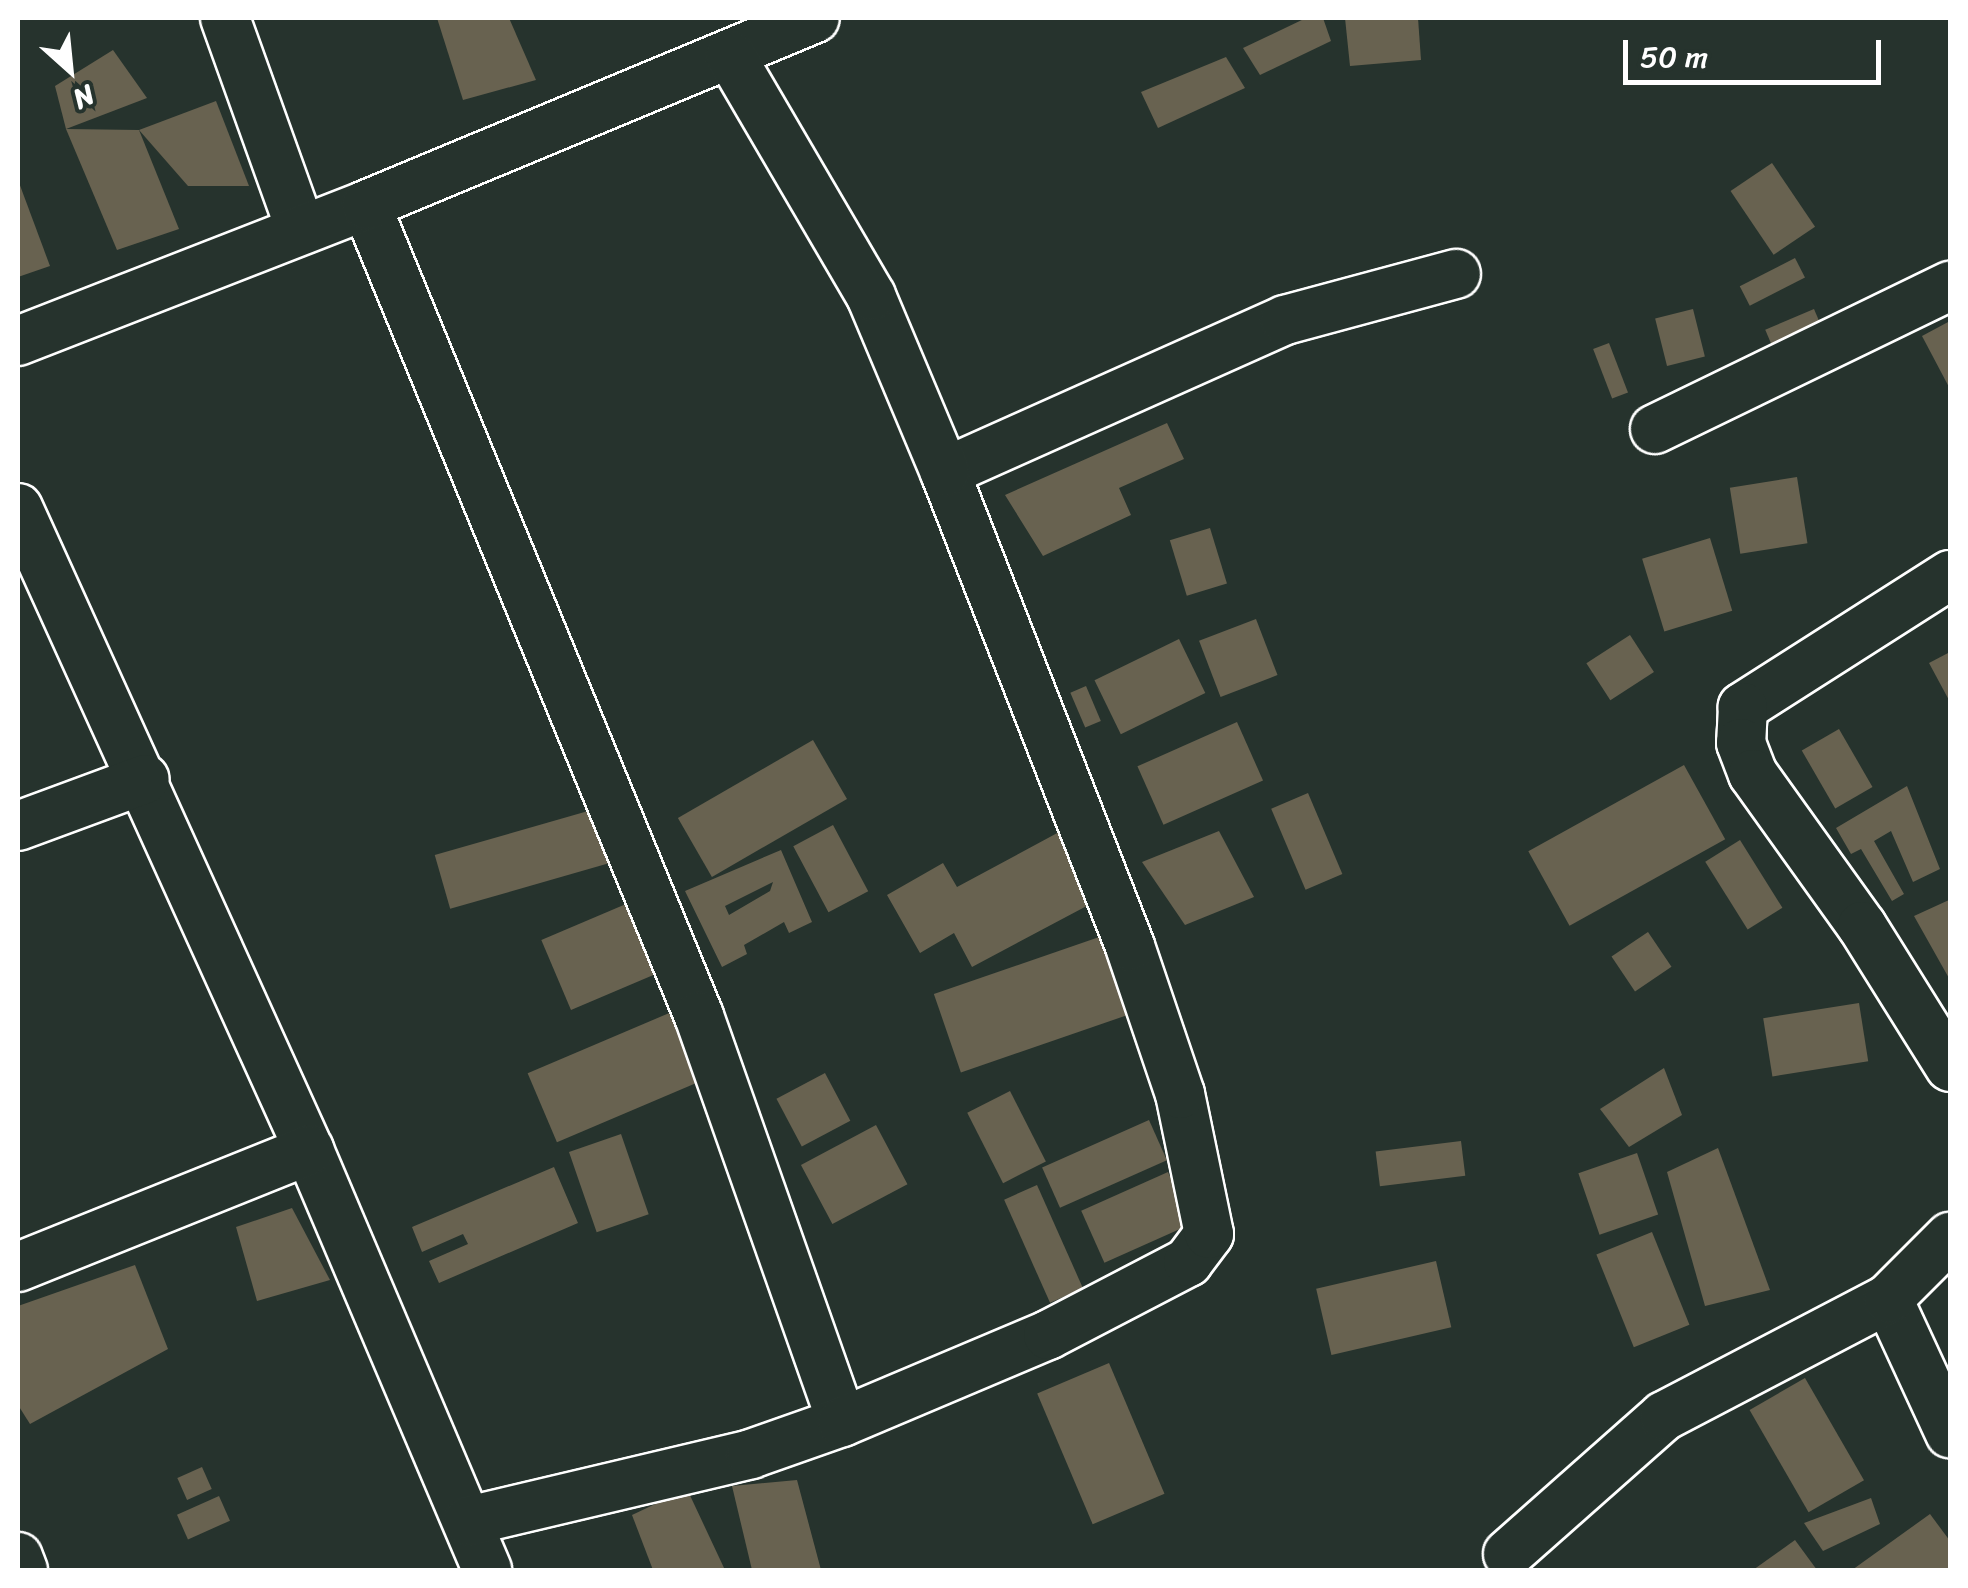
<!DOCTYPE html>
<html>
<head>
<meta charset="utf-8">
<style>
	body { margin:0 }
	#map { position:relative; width:1968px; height:1588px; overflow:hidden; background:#26332d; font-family:Sriracha,sans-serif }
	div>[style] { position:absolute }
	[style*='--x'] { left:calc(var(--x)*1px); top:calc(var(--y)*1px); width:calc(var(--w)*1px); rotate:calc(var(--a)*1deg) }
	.building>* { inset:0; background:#686250; transform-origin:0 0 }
	.roads { filter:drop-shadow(2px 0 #fff) drop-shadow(-2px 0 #fff) drop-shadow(0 2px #fff) drop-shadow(0 -2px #fff) }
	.minor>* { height:48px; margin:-24px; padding:0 24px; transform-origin:24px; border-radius:24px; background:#26332d }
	span { translate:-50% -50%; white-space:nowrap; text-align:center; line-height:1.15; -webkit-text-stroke:8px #26332d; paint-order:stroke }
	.frame { position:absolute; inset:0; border:20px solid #fff; pointer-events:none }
	.north { position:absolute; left:20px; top:20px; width:100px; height:100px; -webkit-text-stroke:8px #26332d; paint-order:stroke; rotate:153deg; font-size:28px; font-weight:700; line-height:40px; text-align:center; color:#fff }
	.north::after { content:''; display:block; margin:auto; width:35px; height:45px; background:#fff; clip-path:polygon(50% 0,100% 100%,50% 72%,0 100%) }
	.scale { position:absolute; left:1623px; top:40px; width:258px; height:45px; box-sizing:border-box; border:5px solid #fff; border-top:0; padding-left:12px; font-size:30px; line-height:35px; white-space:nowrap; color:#fff; -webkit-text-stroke:8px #26332d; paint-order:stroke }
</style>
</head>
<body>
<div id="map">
	<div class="building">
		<div style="clip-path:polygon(437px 18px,509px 18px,536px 80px,463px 100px)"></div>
		<div style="clip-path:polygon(1306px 18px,1323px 18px,1331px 41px,1260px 75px,1243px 48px)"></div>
		<div style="clip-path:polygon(1345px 18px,1418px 18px,1421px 60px,1350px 66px)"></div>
		<div style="clip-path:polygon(113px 50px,147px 98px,66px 129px,55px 86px)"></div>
		<div style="clip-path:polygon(1226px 57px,1245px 88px,1158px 128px,1141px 92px)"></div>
		<div style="clip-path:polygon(216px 101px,249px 186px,188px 186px,139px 130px)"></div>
		<div style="clip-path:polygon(66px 129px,139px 130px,179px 229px,117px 250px)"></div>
		<div style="left:1772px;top:163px;width:77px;height:50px;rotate:56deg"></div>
		<div style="clip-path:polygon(18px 180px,50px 266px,18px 277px)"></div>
		<div style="left:1795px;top:258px;width:22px;height:62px;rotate:63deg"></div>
		<div style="left:1693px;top:309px;width:49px;height:39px;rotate:76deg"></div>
		<div style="left:1814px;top:309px;width:21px;height:53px;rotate:67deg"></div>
		<div style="clip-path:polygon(1950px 321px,1950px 389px,1922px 336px)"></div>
		<div style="left:1609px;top:343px;width:53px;height:17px;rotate:69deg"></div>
		<div style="clip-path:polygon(1167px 423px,1184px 459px,1119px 488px,1131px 515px,1043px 556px,1005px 495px)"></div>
		<div style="left:1797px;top:477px;width:67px;height:68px;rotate:81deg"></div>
		<div style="left:1210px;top:528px;width:58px;height:42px;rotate:73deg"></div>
		<div style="left:1710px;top:538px;width:76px;height:71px;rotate:73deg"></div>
		<div style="left:1256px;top:619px;width:60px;height:61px;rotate:69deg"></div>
		<div style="left:1630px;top:635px;width:44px;height:52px;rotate:57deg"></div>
		<div style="left:1179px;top:639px;width:60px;height:94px;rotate:64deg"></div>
		<div style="clip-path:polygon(1950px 652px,1950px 702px,1929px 663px)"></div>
		<div style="left:1086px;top:686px;width:38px;height:17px;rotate:67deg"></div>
		<div style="left:1237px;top:722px;width:64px;height:109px;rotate:66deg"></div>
		<div style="left:1839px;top:729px;width:67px;height:43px;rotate:60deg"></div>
		<div style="left:813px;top:740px;width:68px;height:156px;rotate:60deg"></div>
		<div style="left:1684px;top:765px;width:85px;height:178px;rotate:61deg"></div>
		<div style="clip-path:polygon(1907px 786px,1940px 869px,1913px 882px,1891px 831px,1874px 841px,1904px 894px,1892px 901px,1861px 849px,1851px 854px,1836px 828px)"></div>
		<div style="left:1308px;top:793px;width:88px;height:40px;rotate:67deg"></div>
		<div style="left:602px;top:807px;width:56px;height:174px;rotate:74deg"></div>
		<div style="left:833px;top:825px;width:75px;height:45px;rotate:62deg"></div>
		<div style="clip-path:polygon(1061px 831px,1098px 900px,972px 967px,954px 933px,920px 953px,887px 895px,943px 863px,957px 887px)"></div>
		<div style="clip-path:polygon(1219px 831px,1254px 897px,1185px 925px,1142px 862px)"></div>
		<div style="left:1740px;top:840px;width:80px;height:41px;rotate:58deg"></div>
		<div style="clip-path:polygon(evenodd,781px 850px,812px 922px,789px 933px,784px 922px,744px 945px,747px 954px,722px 967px,685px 891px,781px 850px,773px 882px,770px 891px,729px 915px,725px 906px,773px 882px)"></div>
		<div style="clip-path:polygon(1949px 900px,1950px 903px,1950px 980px,1914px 916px)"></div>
		<div style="left:626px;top:904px;width:76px;height:92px;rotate:67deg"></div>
		<div style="left:1648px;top:932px;width:42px;height:44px;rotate:56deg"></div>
		<div style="left:1105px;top:935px;width:83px;height:181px;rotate:71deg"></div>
		<div style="left:1859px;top:1003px;width:59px;height:97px;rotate:81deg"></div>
		<div style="left:674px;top:1011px;width:75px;height:159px;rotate:67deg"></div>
		<div style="clip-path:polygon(1664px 1068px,1682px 1115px,1629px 1147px,1600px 1109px)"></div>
		<div style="left:825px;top:1073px;width:54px;height:55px;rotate:62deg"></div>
		<div style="left:1010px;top:1091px;width:79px;height:48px;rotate:63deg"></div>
		<div style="left:1149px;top:1120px;width:44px;height:117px;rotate:66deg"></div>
		<div style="left:876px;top:1125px;width:67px;height:85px;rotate:62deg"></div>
		<div style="left:621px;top:1134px;width:85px;height:55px;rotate:71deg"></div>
		<div style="left:1461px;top:1141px;width:35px;height:86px;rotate:83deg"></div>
		<div style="clip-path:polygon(1718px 1148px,1770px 1290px,1705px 1306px,1667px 1172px)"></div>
		<div style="left:1637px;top:1153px;width:65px;height:62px;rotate:71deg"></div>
		<div style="clip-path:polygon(554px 1167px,578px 1223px,439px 1283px,429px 1261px,468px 1244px,463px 1234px,422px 1252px,412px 1227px)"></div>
		<div style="left:1168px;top:1172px;width:57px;height:95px;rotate:66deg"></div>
		<div style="left:1037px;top:1185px;width:113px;height:36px;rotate:66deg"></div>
		<div style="clip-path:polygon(292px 1208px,330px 1280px,257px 1301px,236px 1227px)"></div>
		<div style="left:1652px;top:1232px;width:100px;height:60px;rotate:68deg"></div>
		<div style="left:1436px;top:1261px;width:68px;height:123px;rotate:77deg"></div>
		<div style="clip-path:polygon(135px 1265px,168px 1349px,30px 1424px,18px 1405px,18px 1306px)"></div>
		<div style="left:1109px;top:1363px;width:142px;height:78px;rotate:67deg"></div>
		<div style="left:1805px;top:1378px;width:118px;height:64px;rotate:60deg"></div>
		<div style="left:202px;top:1467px;width:24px;height:27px;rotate:66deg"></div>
		<div style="clip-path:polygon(797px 1480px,821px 1570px,752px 1570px,732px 1486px)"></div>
		<div style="clip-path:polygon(687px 1489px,725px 1570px,653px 1570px,632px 1515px)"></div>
		<div style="left:219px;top:1496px;width:27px;height:46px;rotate:66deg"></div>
		<div style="clip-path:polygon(1871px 1498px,1880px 1524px,1823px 1551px,1804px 1523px)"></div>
		<div style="clip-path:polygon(1930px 1514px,1950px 1541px,1950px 1570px,1852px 1570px)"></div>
		<div style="clip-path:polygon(1795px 1540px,1817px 1570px,1753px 1570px)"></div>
	</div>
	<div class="roads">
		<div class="minor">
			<div style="--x:225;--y:18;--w:225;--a:70.3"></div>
			<div style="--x:366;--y:205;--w:877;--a:67.68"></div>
			<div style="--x:699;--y:1016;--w:430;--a:70.6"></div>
			<div style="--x:18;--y:341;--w:374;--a:-21.3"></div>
			<div style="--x:366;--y:205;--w:486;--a:-22.6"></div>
			<div style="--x:1655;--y:429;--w:328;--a:-25.9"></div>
			<div style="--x:945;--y:472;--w:372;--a:-24.1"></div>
			<div style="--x:1285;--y:320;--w:177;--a:-15.1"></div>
			<div style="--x:18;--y:508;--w:705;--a:65.62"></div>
			<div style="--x:309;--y:1150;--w:456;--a:67"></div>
			<div style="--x:1950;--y:575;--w:246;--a:147.5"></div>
			<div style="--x:1743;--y:707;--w:36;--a:93"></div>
			<div style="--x:1741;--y:743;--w:33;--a:69"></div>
			<div style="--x:1753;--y:774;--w:187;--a:54.4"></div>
			<div style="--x:1862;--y:926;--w:166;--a:58"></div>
			<div style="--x:18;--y:826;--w:135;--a:-20.3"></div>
			<div style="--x:18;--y:1267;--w:314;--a:-21.9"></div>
			<div style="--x:1888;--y:1299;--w:148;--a:65.2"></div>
			<div style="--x:468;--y:1521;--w:291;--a:-13.3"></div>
			<div style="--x:751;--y:1454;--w:96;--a:-19.4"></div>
			<div style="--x:842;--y:1422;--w:224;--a:-22.9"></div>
			<div style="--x:1048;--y:1335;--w:158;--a:-27.5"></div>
			<div style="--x:1188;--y:1262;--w:35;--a:-53"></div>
			<div style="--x:1209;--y:1234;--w:143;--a:-101.7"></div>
			<div style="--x:1180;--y:1094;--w:156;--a:-108.7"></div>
			<div style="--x:1130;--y:946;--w:509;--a:-111.32"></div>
			<div style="--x:945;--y:472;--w:191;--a:-112.8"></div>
			<div style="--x:871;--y:296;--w:279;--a:-120.3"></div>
			<div style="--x:1508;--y:1554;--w:208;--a:-41.5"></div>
			<div style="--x:1664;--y:1416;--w:253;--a:-27.6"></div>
			<div style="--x:1888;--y:1299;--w:88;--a:-45"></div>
			<div style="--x:18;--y:1557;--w:14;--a:69"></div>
		</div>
	</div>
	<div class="frame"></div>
	<div class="north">N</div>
	<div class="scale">50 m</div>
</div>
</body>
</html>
